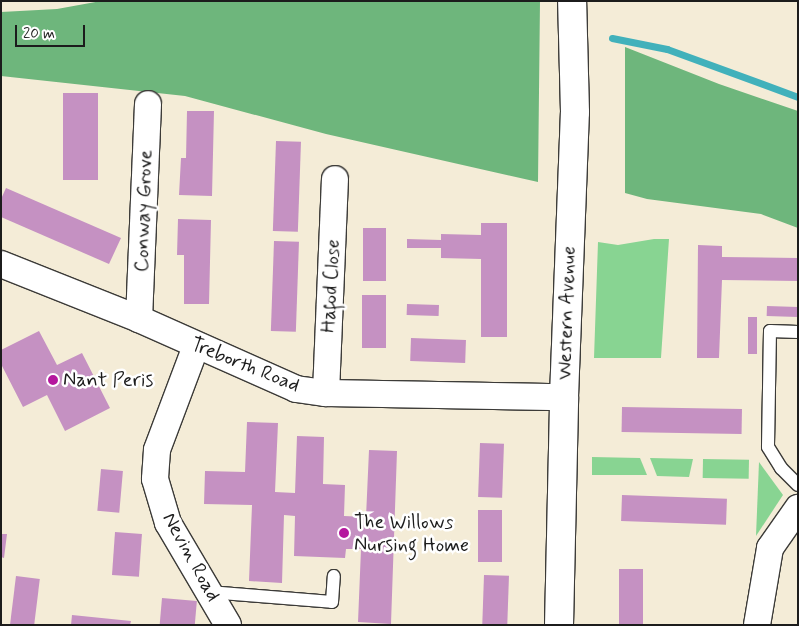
<!DOCTYPE html>
<html>
<head>
<meta charset="utf-8">
<style>
	body { margin:0 }
	#map { position:relative; width:799px; height:626px; overflow:hidden; background:#f4ecd7; font-family:Mynerve,sans-serif }
	div>[style] { position:absolute }
	[style*='--x'] { left:calc(var(--x)*1px); top:calc(var(--y)*1px); width:calc(var(--w)*1px); rotate:calc(var(--a)*1deg) }
	.green>* { inset:0; background:#88d492; transform-origin:0 0 }
	.forest>* { inset:0; background:#6eb67c }
	.stream>* { height:7px; margin:-3.5px; padding:0 3.5px; transform-origin:3.5px; border-radius:3.5px; background:#41b1bb }
	.building>* { inset:0; background:#c591c2; transform-origin:0 0 }
	.roads { filter:drop-shadow(1px 0 #3c3b38) drop-shadow(-1px 0 #3c3b38) drop-shadow(0 1px #3c3b38) drop-shadow(0 -1px #3c3b38) }
	.lane>* { height:12px; margin:-6px; padding:0 6px; transform-origin:6px; border-radius:6px; background:#fff }
	.street>* { height:26px; margin:-13px; padding:0 13px; transform-origin:13px; border-radius:13px; background:#fff }
	.secondary>* { height:28px; margin:-14px; padding:0 14px; transform-origin:14px; border-radius:14px; background:#fff }
	.dots>* { width:14px; height:14px; translate:-50% -50%; box-sizing:border-box; border:2px solid #fff; border-radius:50% }
	span { translate:-50% -50%; white-space:nowrap; text-align:center; line-height:1.15; -webkit-text-stroke:5px #fff; paint-order:stroke }
	.street-label { font-size:20px; color:#1c1c1c }
	.poi-label { font-size:20px; color:#1c1c1c }
	.left { translate:0 -50%; text-align:left }
	.frame { position:absolute; inset:0; border:2px solid #1c1c1c; pointer-events:none }
	.scale { position:absolute; left:15px; top:25px; width:70px; height:22px; box-sizing:border-box; border:2px solid #1c1c1c; border-top:0; padding-left:6px; font-size:15px; line-height:18px; white-space:nowrap; color:#1c1c1c; -webkit-text-stroke:4px #fff; paint-order:stroke }
</style>
</head>
<body>
<div id="map">
	<div class="green">
		<div style="clip-path:polygon(654px 239px,669px 239px,661px 358px,594px 358px,598px 242px,618px 245px)"></div>
		<div style="clip-path:polygon(592px 457px,640px 458px,647px 475px,592px 475px)"></div>
		<div style="clip-path:polygon(650px 458px,693px 459px,689px 477px,657px 476px)"></div>
		<div style="left:703px;top:459px;width:46px;height:19px;rotate:1deg"></div>
		<div style="clip-path:polygon(759px 462px,783px 495px,756px 536px)"></div>
	</div>
	<div class="forest">
		<div style="clip-path:polygon(101px 1px,540px 1px,538px 182px,326px 134px,185px 96px,1px 76px,1px 12px,57px 9px)"></div>
		<div style="clip-path:polygon(625px 47px,719px 84px,798px 111px,798px 228px,761px 214px,647px 199px,625px 193px)"></div>
	</div>
	<div class="stream">
		<div style="--x:612;--y:38;--w:56;--a:11.3"></div>
		<div style="--x:667;--y:49;--w:140;--a:20.1"></div>
	</div>
	<div class="building">
		<div style="left:63px;top:93px;width:35px;height:87px"></div>
		<div style="clip-path:polygon(187px 111px,214px 111px,212px 196px,179px 195px,181px 158px,186px 158px)"></div>
		<div style="left:276px;top:141px;width:25px;height:90px;rotate:2deg"></div>
		<div style="clip-path:polygon(6px 188px,121px 238px,109px 264px,1px 217px,1px 199px)"></div>
		<div style="clip-path:polygon(178px 219px,211px 220px,209px 304px,184px 304px,184px 255px,177px 255px)"></div>
		<div style="clip-path:polygon(481px 223px,507px 223px,507px 337px,481px 337px,481px 259px,441px 258px,441px 248px,407px 248px,407px 239px,441px 240px,441px 234px,481px 235px)"></div>
		<div style="left:363px;top:228px;width:23px;height:53px"></div>
		<div style="left:274px;top:241px;width:25px;height:90px;rotate:2deg"></div>
		<div style="clip-path:polygon(698px 245px,722px 246px,722px 257px,798px 258px,798px 281px,722px 280px,719px 358px,697px 358px)"></div>
		<div style="left:362px;top:295px;width:24px;height:53px"></div>
		<div style="left:407px;top:304px;width:32px;height:11px;rotate:2deg"></div>
		<div style="left:767px;top:306px;width:31px;height:10px;rotate:2deg"></div>
		<div style="left:748px;top:317px;width:9px;height:37px"></div>
		<div style="clip-path:polygon(39px 331px,57px 365px,82px 353px,110px 408px,65px 431px,47px 395px,23px 407px,1px 364px,1px 350px)"></div>
		<div style="left:411px;top:338px;width:55px;height:23px;rotate:2deg"></div>
		<div style="left:622px;top:407px;width:120px;height:25px;rotate:1deg"></div>
		<div style="clip-path:polygon(247px 422px,278px 423px,275px 492px,295px 493px,297px 436px,324px 437px,323px 484px,345px 485px,344px 516px,366px 517px,369px 450px,397px 451px,391px 624px,358px 622px,361px 549px,346px 549px,345px 558px,294px 556px,295px 516px,284px 515px,282px 583px,249px 581px,252px 505px,204px 504px,205px 471px,245px 472px)"></div>
		<div style="left:480px;top:443px;width:24px;height:54px;rotate:2deg"></div>
		<div style="left:101px;top:469px;width:22px;height:42px;rotate:5deg"></div>
		<div style="left:622px;top:495px;width:105px;height:26px;rotate:2deg"></div>
		<div style="left:478px;top:510px;width:24px;height:52px"></div>
		<div style="left:115px;top:532px;width:27px;height:43px;rotate:4deg"></div>
		<div style="clip-path:polygon(1px 534px,7px 534px,4px 558px,1px 557px)"></div>
		<div style="left:619px;top:569px;width:24px;height:55px"></div>
		<div style="left:484px;top:575px;width:25px;height:50px;rotate:2deg"></div>
		<div style="left:16px;top:576px;width:24px;height:49px;rotate:7deg"></div>
		<div style="left:162px;top:598px;width:35px;height:27px;rotate:5deg"></div>
		<div style="clip-path:polygon(72px 615px,131px 621px,130px 625px,71px 625px)"></div>
	</div>
	<div class="roads">
		<div class="lane">
			<div style="--x:798;--y:332;--w:28;--a:-178"></div>
			<div style="--x:770;--y:331;--w:116;--a:91"></div>
			<div style="--x:768;--y:447;--w:25;--a:58"></div>
			<div style="--x:781;--y:468;--w:24;--a:45"></div>
			<div style="--x:209;--y:592;--w:123;--a:4.6"></div>
			<div style="--x:332;--y:602;--w:26;--a:-86"></div>
		</div>
		<div class="street">
			<div style="--x:1;--y:264;--w:149;--a:21.7"></div>
			<div style="--x:139;--y:319;--w:172;--a:24"></div>
			<div style="--x:296;--y:389;--w:30;--a:8"></div>
			<div style="--x:326;--y:393;--w:238;--a:1"></div>
			<div style="--x:139;--y:319;--w:215;--a:-87.6"></div>
			<div style="--x:196;--y:346;--w:111;--a:110.6"></div>
			<div style="--x:157;--y:450;--w:29;--a:94"></div>
			<div style="--x:155;--y:479;--w:46;--a:73.5"></div>
			<div style="--x:168;--y:523;--w:118;--a:59.5"></div>
			<div style="--x:326;--y:393;--w:214;--a:-87.6"></div>
			<div style="--x:757;--y:625;--w:78;--a:-80.4"></div>
			<div style="--x:770;--y:548;--w:49;--a:-55"></div>
		</div>
		<div class="secondary">
			<div style="--x:559;--y:625;--w:228;--a:-88.7"></div>
			<div style="--x:564;--y:397;--w:285;--a:-87.8"></div>
			<div style="--x:575;--y:112;--w:111;--a:-91.5"></div>
		</div>
	</div>
	<div class="dots">
		<div style="left:53px;top:380px;background:#b5179e"></div>
		<div style="left:344px;top:533px;background:#b5179e"></div>
	</div>
	<div class="street-label">
		<span style="left:144px;top:211px;rotate:-88deg">Conway Grove</span>
		<span style="left:331px;top:286px;rotate:-87deg">Hafod Close</span>
		<span style="left:567px;top:313px;rotate:-88deg">Western Avenue</span>
		<span style="left:245px;top:365px;rotate:22deg">Treborth Road</span>
		<span style="left:191px;top:557px;rotate:61deg">Nevin Road</span>
	</div>
	<div class="poi-label">
		<span class="left" style="left:63px;top:380px">Nant Peris</span>
		<span class="left" style="left:354px;top:534px">The Willows<br>Nursing Home</span>
	</div>
	<div class="frame"></div>
	<div class="scale">20 m</div>
</div>
</body>
</html>
